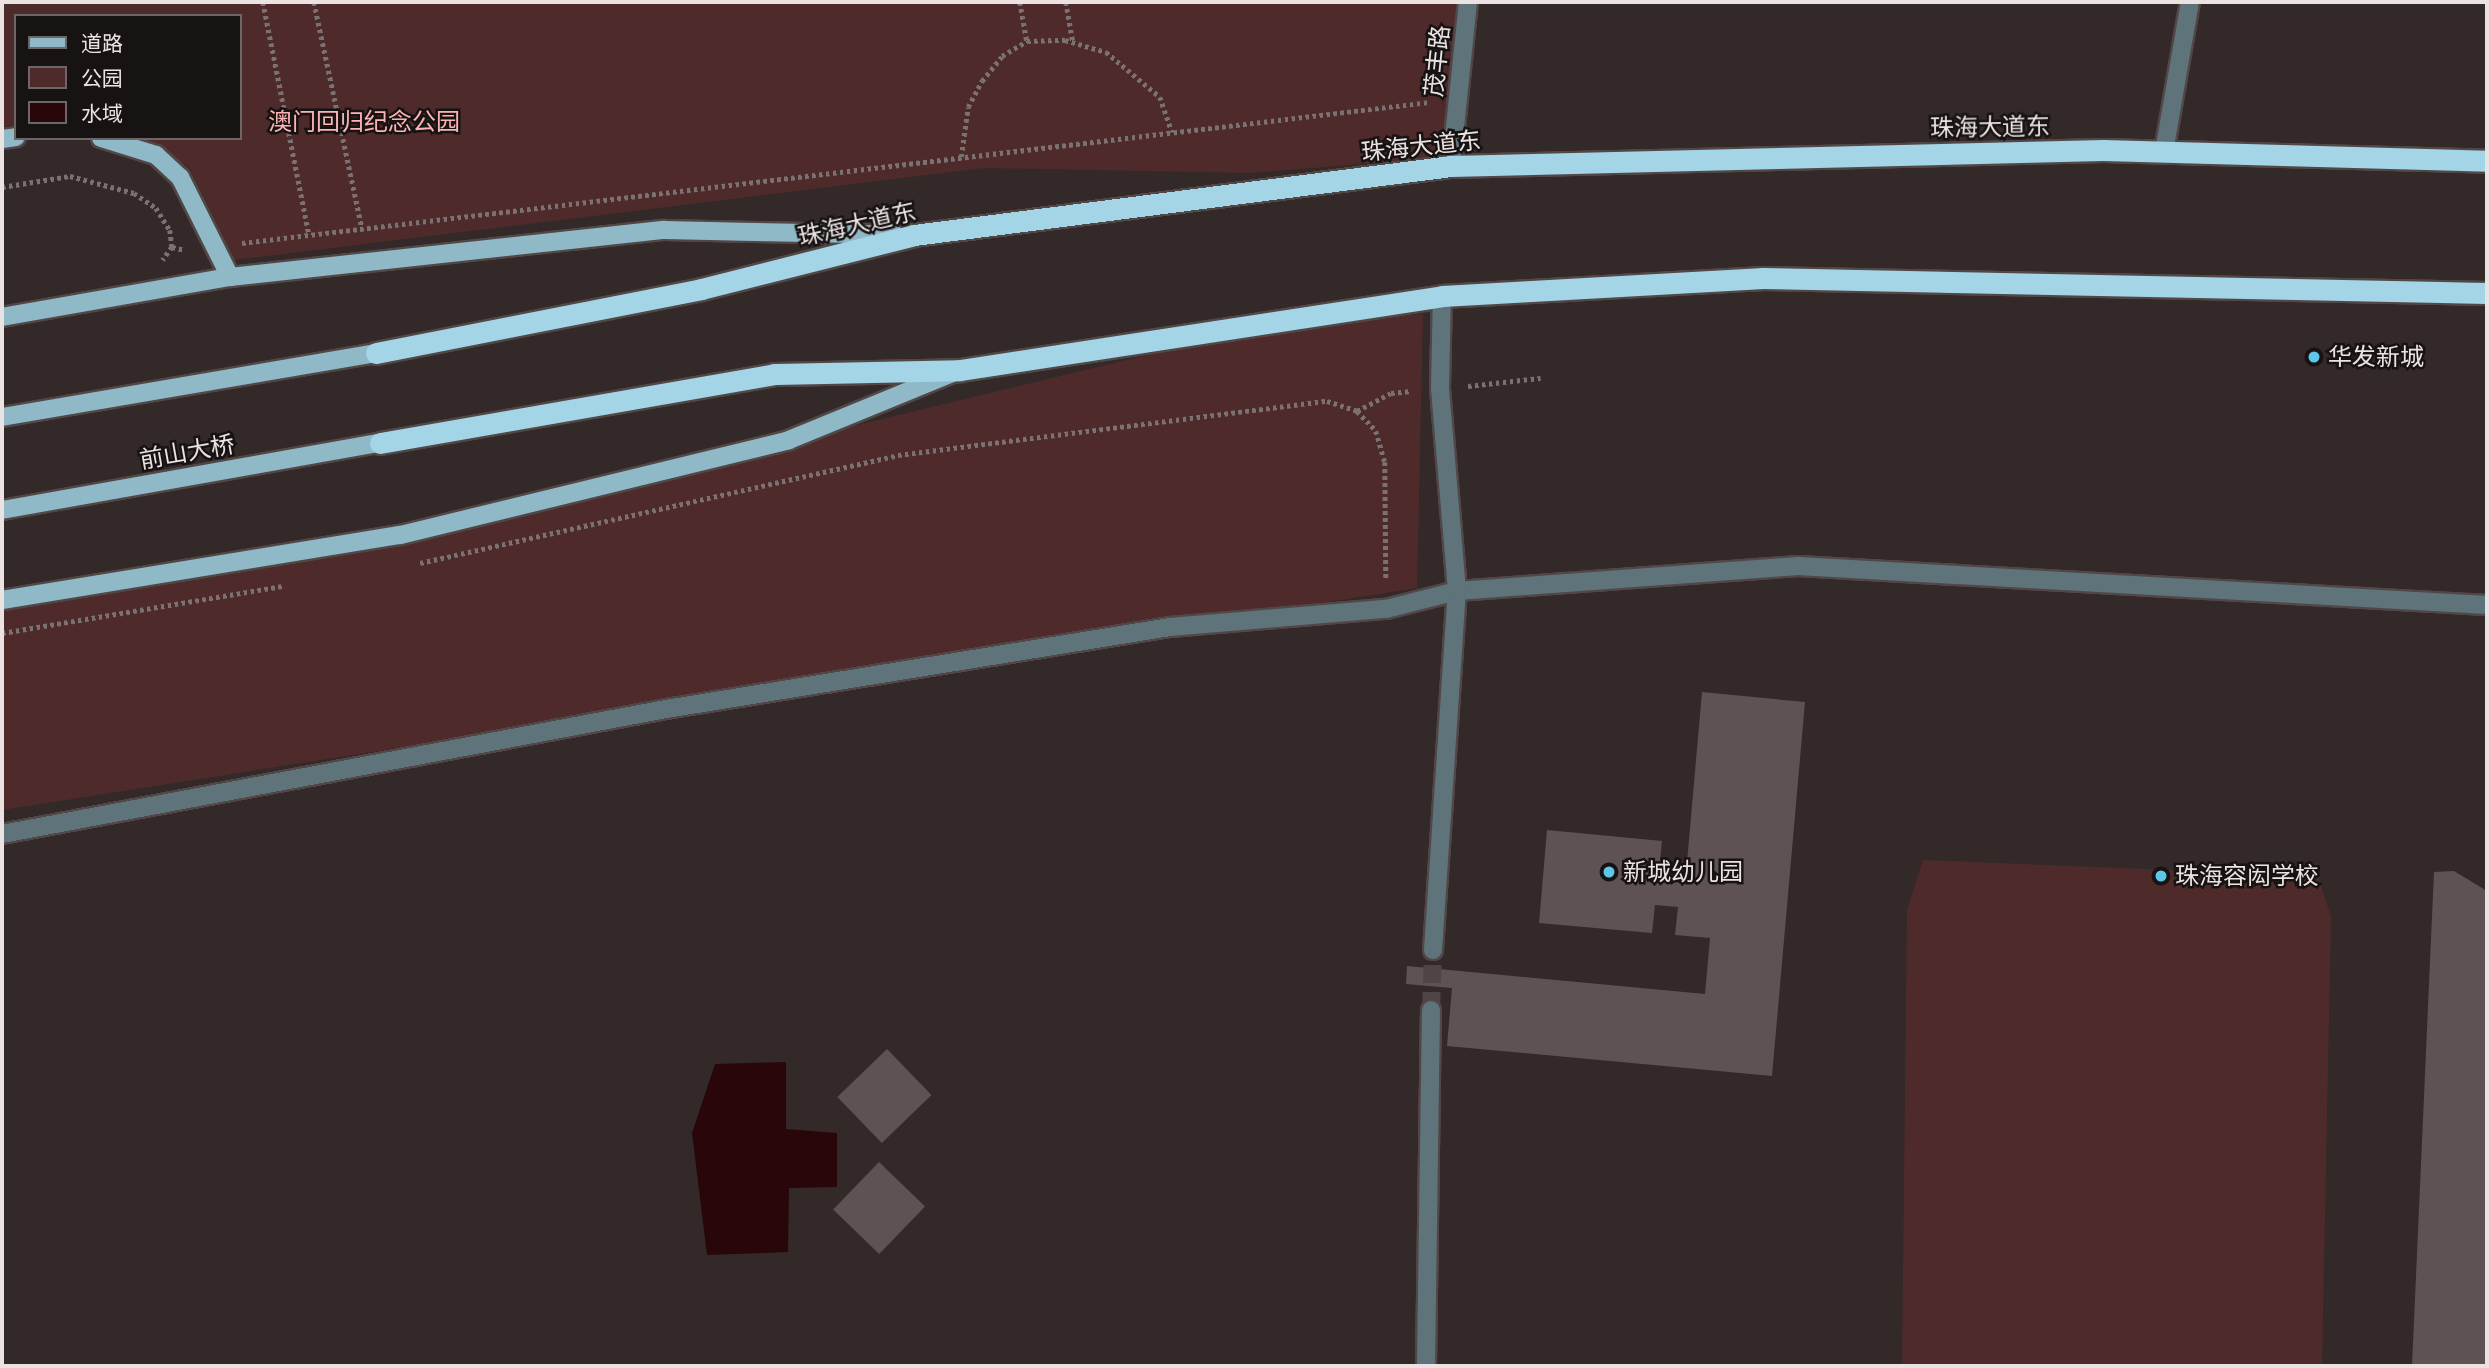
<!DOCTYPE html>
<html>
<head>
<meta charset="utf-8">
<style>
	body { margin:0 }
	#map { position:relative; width:2489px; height:1368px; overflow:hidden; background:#342929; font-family:Jost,"Noto Sans SC",sans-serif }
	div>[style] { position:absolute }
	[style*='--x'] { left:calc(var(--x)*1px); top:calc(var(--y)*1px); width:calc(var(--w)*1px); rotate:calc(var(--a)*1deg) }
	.green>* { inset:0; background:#4f2a2b }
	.water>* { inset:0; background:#280609 }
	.building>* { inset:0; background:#5f5252; transform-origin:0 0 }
	.minor-tunnel>* { height:18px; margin-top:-9px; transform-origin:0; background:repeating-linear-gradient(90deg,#4f4545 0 18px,transparent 0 27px) }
	.path>* { height:4.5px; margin-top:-2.25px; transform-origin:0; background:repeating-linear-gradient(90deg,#7a7170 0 3.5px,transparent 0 7px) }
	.roads { filter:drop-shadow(2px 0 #514747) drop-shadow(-2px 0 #514747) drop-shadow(0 2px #514747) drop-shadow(0 -2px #514747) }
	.minor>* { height:18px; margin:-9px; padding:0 9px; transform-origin:9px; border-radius:9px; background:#5f737a }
	.major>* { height:18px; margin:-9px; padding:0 9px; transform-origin:9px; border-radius:9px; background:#90b9c8 }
	.highway>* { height:21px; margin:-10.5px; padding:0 10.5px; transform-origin:10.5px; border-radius:10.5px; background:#a3d5e7 }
	.dots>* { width:19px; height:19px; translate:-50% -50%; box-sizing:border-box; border:4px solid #181313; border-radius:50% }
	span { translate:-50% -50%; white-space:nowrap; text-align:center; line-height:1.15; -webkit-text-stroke:5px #181313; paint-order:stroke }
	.street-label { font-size:24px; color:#eae3e2 }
	.park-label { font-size:24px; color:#fdb3b4 }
	.poi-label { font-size:24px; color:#eae3e2 }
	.left { translate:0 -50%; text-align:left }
	.frame { position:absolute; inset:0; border:4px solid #eae3e2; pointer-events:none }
	.legend { position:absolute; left:14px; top:14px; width:228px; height:126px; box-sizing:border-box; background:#181313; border:2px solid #6c6666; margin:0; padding:9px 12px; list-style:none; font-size:21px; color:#eae3e2 }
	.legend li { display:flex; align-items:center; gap:14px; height:35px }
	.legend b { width:35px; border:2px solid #6c6666 }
</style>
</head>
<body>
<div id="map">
	<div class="green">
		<div style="clip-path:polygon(2px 2px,1461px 2px,1445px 157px,1251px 173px,984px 168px,234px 260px,189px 167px,141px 138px,240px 138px,240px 16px,16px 16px,16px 125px,2px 127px)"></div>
		<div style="clip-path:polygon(1423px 314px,1417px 588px,2px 810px,2px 604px,398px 536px,1272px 325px)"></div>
		<div style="clip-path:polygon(1923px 860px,2318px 876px,2331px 917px,2322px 1366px,1902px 1366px,1907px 910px)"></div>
	</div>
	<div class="water">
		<div style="clip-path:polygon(786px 1062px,786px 1129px,837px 1133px,837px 1187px,789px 1188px,788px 1252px,707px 1255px,692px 1133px,715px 1064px)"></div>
	</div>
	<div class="building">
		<div style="clip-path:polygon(1702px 692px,1805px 702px,1772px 1076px,1447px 1046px,1452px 988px,1406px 984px,1407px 966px,1705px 994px,1710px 938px,1675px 935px,1678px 907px,1655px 905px,1652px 933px,1539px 923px,1547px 830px,1662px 841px,1659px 871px,1686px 874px)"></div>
		<div style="clip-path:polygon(2454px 871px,2487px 891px,2487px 1366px,2412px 1366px,2434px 872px)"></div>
		<div style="left:887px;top:1049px;width:64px;height:69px;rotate:46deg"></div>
		<div style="left:879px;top:1162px;width:64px;height:66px;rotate:44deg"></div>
	</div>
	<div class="minor-tunnel">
		<div style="--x:1431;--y:1010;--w:60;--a:-88.1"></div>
	</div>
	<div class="path">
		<div style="--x:263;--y:2;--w:237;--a:78.8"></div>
		<div style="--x:314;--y:2;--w:231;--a:78"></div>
		<div style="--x:1020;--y:2;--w:40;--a:80"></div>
		<div style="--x:1066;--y:2;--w:41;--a:80.1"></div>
		<div style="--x:961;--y:157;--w:50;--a:-82"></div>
		<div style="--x:968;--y:107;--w:30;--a:-62"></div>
		<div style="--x:982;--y:81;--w:32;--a:-51"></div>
		<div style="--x:1002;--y:56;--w:29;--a:-31"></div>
		<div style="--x:1027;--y:41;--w:38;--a:-2"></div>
		<div style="--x:1065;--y:40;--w:43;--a:16.3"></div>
		<div style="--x:1106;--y:52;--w:70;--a:39.8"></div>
		<div style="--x:1160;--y:97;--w:37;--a:71"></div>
		<div style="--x:2;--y:187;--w:69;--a:-9.2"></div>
		<div style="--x:70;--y:176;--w:66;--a:14.9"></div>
		<div style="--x:134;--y:193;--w:27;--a:34"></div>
		<div style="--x:156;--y:208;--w:26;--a:58"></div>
		<div style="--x:170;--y:230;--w:17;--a:83"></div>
		<div style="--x:172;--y:247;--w:16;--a:125"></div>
		<div style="--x:242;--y:243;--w:1195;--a:-6.77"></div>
		<div style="--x:172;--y:247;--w:13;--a:13"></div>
		<div style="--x:1468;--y:386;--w:73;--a:-6.3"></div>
		<div style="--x:1357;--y:411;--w:38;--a:-28"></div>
		<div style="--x:1391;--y:393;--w:20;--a:-6"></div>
		<div style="--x:420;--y:563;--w:490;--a:-12.7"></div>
		<div style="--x:898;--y:455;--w:432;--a:-7.2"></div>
		<div style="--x:1327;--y:401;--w:32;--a:18"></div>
		<div style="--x:1357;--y:411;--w:28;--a:46"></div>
		<div style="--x:1376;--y:431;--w:32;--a:74"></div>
		<div style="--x:1385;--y:462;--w:118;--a:89.5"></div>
		<div style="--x:2;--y:633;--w:286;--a:-9.5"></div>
	</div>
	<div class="roads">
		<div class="minor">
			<div style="--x:2164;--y:152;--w:152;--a:-80.2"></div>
			<div style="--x:1451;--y:166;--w:165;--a:-84.1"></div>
			<div style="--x:2;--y:834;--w:676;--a:-10.66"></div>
			<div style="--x:666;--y:709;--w:511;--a:-9.24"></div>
			<div style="--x:1170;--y:627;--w:217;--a:-4.8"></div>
			<div style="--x:1386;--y:609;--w:73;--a:-14.2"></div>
			<div style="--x:1457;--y:591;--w:342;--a:-4.2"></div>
			<div style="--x:1798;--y:566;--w:690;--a:3.24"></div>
			<div style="--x:1433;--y:950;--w:360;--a:-86.2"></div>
			<div style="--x:1457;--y:591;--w:204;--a:-94.8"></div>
			<div style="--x:1440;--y:388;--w:92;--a:-88.8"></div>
			<div style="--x:1426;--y:1366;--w:356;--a:-89.2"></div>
		</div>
		<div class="major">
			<div style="--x:101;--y:138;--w:58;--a:17.2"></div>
			<div style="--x:156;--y:155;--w:33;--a:43"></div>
			<div style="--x:180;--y:177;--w:112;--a:63.4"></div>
			<div style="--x:2;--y:139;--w:14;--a:-8"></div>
			<div style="--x:2;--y:317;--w:231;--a:-10"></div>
			<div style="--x:230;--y:277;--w:437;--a:-6.2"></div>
			<div style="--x:664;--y:230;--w:231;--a:1.2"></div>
			<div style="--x:2;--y:417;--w:379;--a:-9.7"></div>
			<div style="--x:2;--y:510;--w:384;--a:-10.1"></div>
			<div style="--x:2;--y:600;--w:403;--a:-9.3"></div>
			<div style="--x:400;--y:535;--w:400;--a:-13.7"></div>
			<div style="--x:789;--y:440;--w:179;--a:-22.3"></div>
		</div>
		<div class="highway">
			<div style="--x:376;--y:353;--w:331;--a:-11.1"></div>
			<div style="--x:701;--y:289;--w:220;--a:-14.2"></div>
			<div style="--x:914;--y:235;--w:541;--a:-7.32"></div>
			<div style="--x:1451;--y:166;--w:652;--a:-1.41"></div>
			<div style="--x:2103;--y:150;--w:384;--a:1.6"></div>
			<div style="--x:380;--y:443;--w:400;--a:-9.9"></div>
			<div style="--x:774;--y:374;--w:186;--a:-1.2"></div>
			<div style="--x:960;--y:370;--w:488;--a:-8.7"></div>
			<div style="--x:1442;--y:296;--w:322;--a:-3.2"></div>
			<div style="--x:1763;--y:278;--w:724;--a:1.19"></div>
		</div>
	</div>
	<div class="dots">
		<div style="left:2314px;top:357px;background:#5dc7e8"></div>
		<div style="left:1609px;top:872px;background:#5dc7e8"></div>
		<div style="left:2161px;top:876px;background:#5dc7e8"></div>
	</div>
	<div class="street-label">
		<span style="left:1437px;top:61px;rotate:-84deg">茂丰路</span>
		<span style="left:1990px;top:127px;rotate:-1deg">珠海大道东</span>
		<span style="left:1421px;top:146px;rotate:-6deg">珠海大道东</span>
		<span style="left:857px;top:224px;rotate:-13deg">珠海大道东</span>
		<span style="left:187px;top:452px;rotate:-10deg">前山大桥</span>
	</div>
	<div class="park-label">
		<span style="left:364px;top:122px">澳门回归纪念公园</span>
	</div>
	<div class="poi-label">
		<span class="left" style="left:2328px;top:357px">华发新城</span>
		<span class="left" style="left:1623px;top:872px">新城幼儿园</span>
		<span class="left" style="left:2175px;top:876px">珠海容闳学校</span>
	</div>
	<div class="frame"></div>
	<ul class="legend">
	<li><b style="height:9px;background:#90b9c8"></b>道路</li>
	<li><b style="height:19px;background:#4f2a2b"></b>公园</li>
	<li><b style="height:19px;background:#280609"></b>水域</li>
	</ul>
</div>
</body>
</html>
